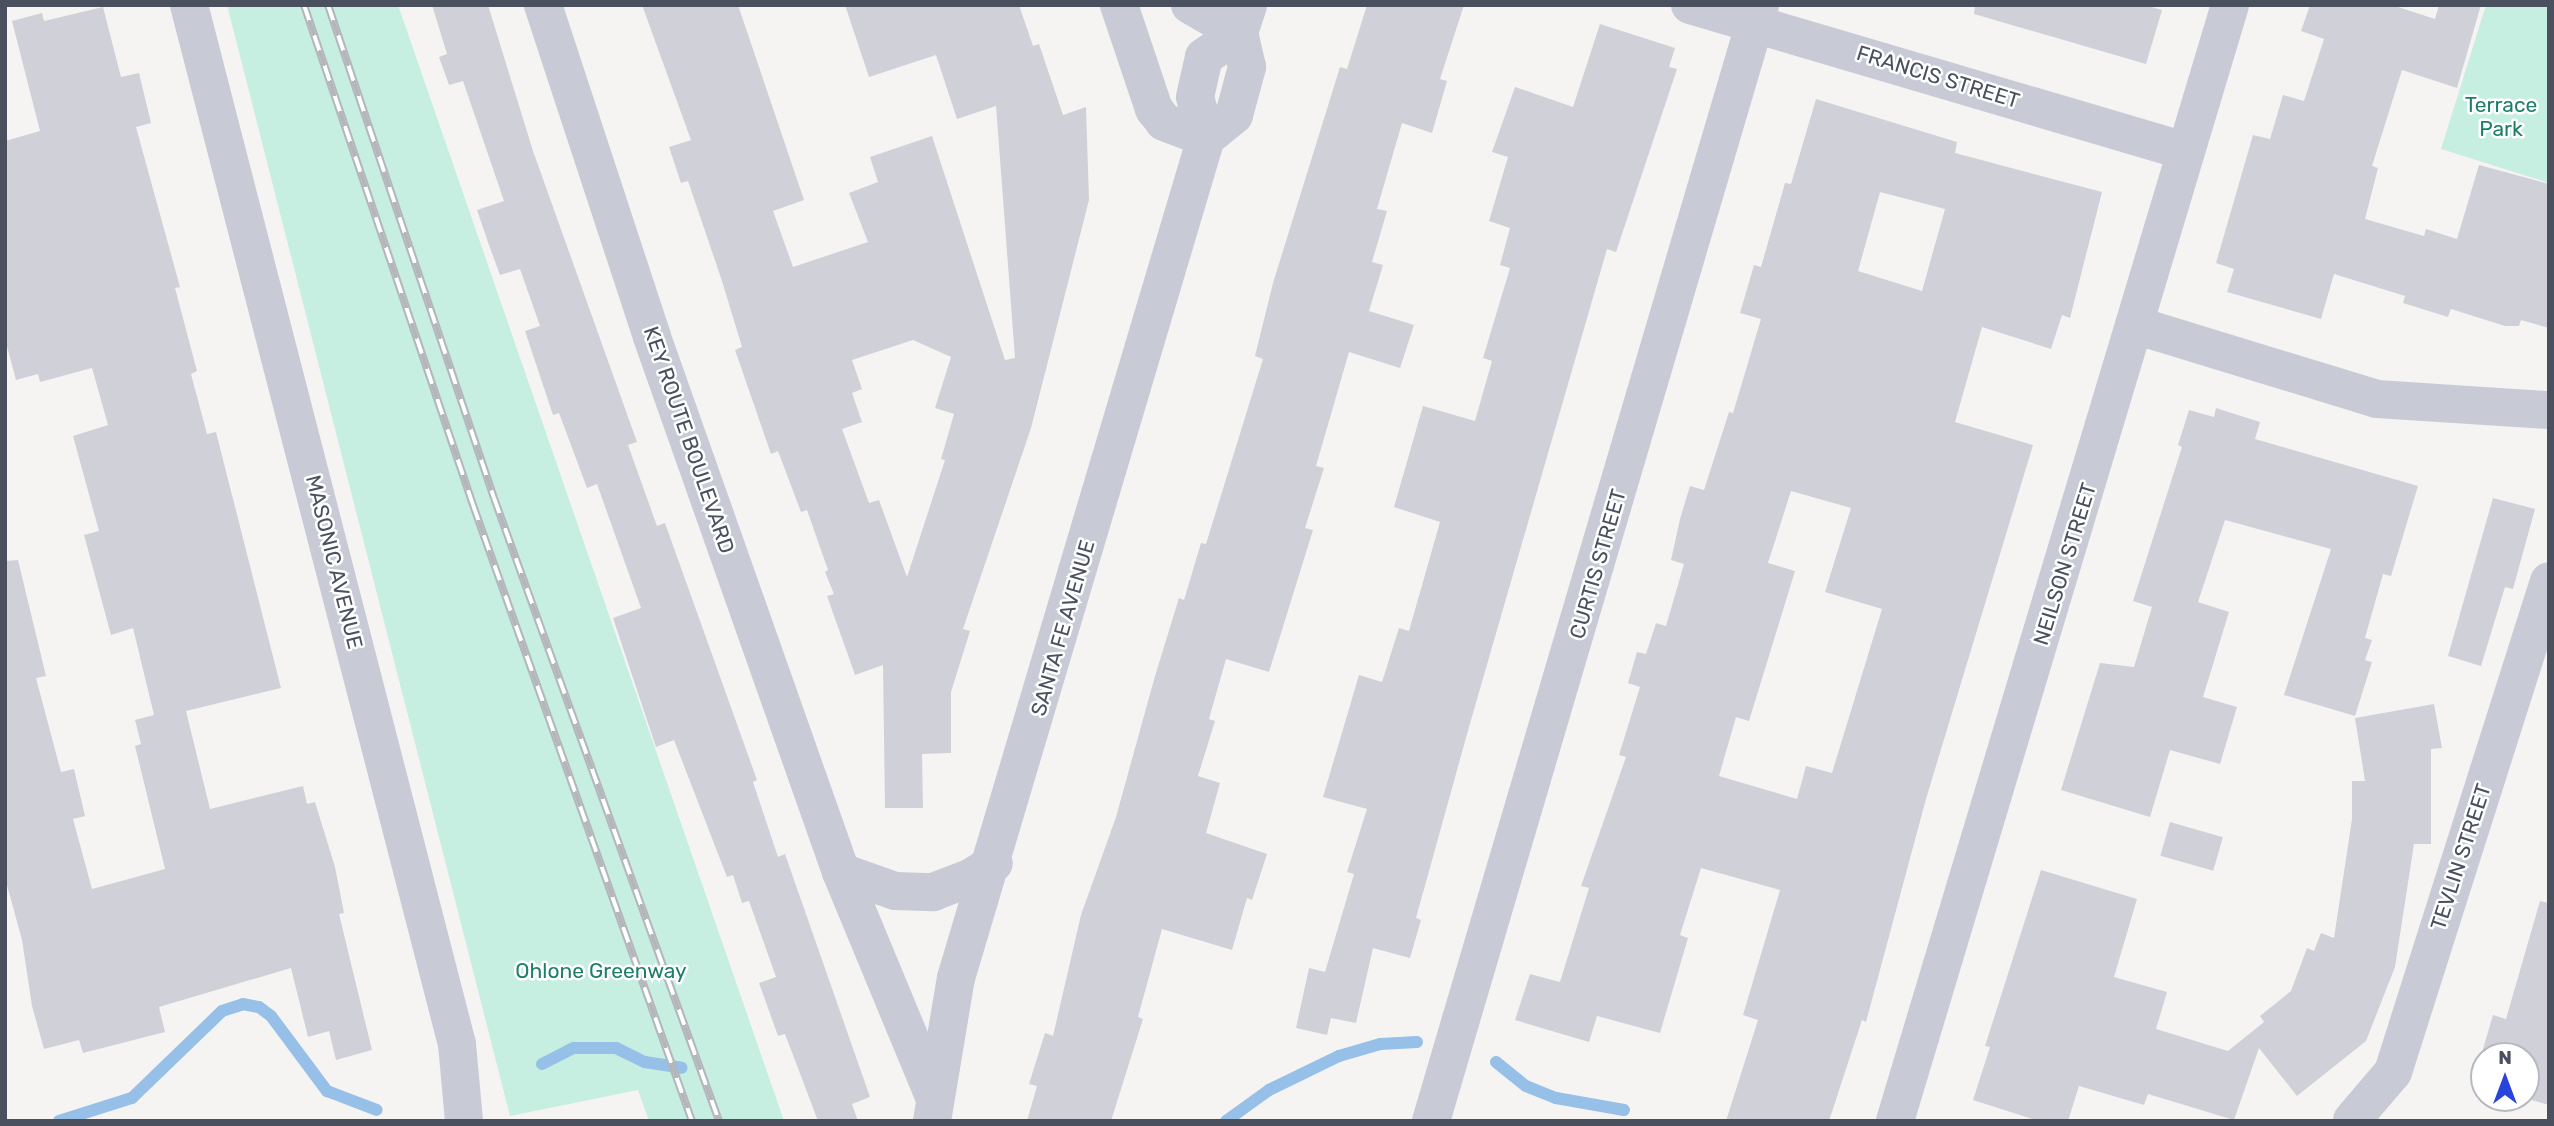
<!DOCTYPE html>
<html>
<head>
<meta charset="utf-8">
<style>
	body { margin:0 }
	#map { position:relative; width:2554px; height:1126px; overflow:hidden; background:#f5f4f3; font-family:Rubik,sans-serif }
	div>[style] { position:absolute }
	[style*='--x'] { left:calc(var(--x)*1px); top:calc(var(--y)*1px); width:calc(var(--w)*1px); rotate:calc(var(--a)*1deg) }
	.green>* { inset:0; background:#c6eee1 }
	.stream>* { height:12px; margin:-6px; padding:0 6px; transform-origin:6px; border-radius:6px; background:#96c0e8 }
	.building>* { inset:0; background:#d0d1d8; transform-origin:0 0 }
	.minor>* { height:38px; margin:-19px; padding:0 19px; transform-origin:19px; border-radius:19px; background:#c8cbd6 }
	.tertiary>* { height:38px; margin:-19px; padding:0 19px; transform-origin:19px; border-radius:19px; background:#c8cbd6 }
	.rail>* { height:8px; margin-top:-4px; transform-origin:0; background:repeating-linear-gradient(90deg,#fff 0 16px,#b5b6bc 0 32px); box-sizing:border-box; border-block:2px solid #b5b6bc }
	span { translate:-50% -50%; white-space:nowrap; text-align:center; line-height:1.15; -webkit-text-stroke:5px #fff; paint-order:stroke }
	.street-label { font-size:21px; color:#4b505f }
	.park-label { font-size:21px; color:#1e7f69 }
	.frame { position:absolute; inset:0; border:7px solid #4b505f; pointer-events:none }
	.north { position:absolute; left:2470px; top:1042px; width:70px; height:70px; box-sizing:border-box; background:#fff; border:2px solid #b7b9bf; border-radius:50%; rotate:0deg; font-size:19px; font-weight:700; line-height:28px; text-align:center; color:#4b505f }
	.north::after { content:''; display:block; margin:auto; width:24px; height:32px; background:#2844da; clip-path:polygon(50% 0,100% 100%,50% 72%,0 100%) }
</style>
</head>
<body>
<div id="map">
	<div class="green">
		<div style="clip-path:polygon(227px 5px,398px 5px,784px 1121px,649px 1121px,638px 1090px,510px 1116px)"></div>
		<div style="clip-path:polygon(2486px 5px,2549px 5px,2549px 183px,2441px 149px)"></div>
	</div>
	<div class="stream">
		<div style="--x:1496;--y:1062;--w:38;--a:39"></div>
		<div style="--x:1526;--y:1086;--w:32;--a:22"></div>
		<div style="--x:1556;--y:1098;--w:69;--a:10"></div>
		<div style="--x:542;--y:1064;--w:36;--a:-27"></div>
		<div style="--x:574;--y:1048;--w:42;--a:0"></div>
		<div style="--x:616;--y:1048;--w:32;--a:26"></div>
		<div style="--x:645;--y:1062;--w:37;--a:9"></div>
		<div style="--x:59;--y:1121;--w:77;--a:-17.5"></div>
		<div style="--x:132;--y:1098;--w:125;--a:-44"></div>
		<div style="--x:222;--y:1011;--w:22;--a:-18"></div>
		<div style="--x:243;--y:1004;--w:16;--a:11"></div>
		<div style="--x:259;--y:1007;--w:15;--a:37"></div>
		<div style="--x:271;--y:1016;--w:94;--a:53.3"></div>
		<div style="--x:327;--y:1091;--w:53;--a:20.8"></div>
		<div style="--x:1226;--y:1121;--w:53;--a:-35.8"></div>
		<div style="--x:1269;--y:1090;--w:78;--a:-25.9"></div>
		<div style="--x:1339;--y:1056;--w:43;--a:-16.3"></div>
		<div style="--x:1380;--y:1044;--w:37;--a:-3"></div>
	</div>
	<div class="building">
		<div style="clip-path:polygon(432px 5px,488px 5px,533px 151px,637px 442px,628px 445px,657px 526px,665px 523px,757px 780px,753px 782px,778px 857px,785px 854px,870px 1097px,852px 1104px,858px 1121px,818px 1121px,785px 1034px,778px 1036px,759px 983px,776px 977px,749px 901px,742px 903px,733px 875px,727px 877px,674px 740px,656px 747px,613px 618px,641px 608px,597px 484px,587px 488px,559px 413px,553px 415px,525px 331px,540px 326px,520px 269px,500px 275px,489px 245px,477px 210px,504px 201px,463px 81px,449px 85px,439px 57px,447px 54px)"></div>
		<div style="clip-path:polygon(evenodd,642px 5px,738px 5px,804px 200px,773px 211px,793px 267px,868px 242px,849px 193px,878px 182px,870px 157px,932px 136px,1005px 360px,1015px 358px,996px 106px,957px 119px,936px 55px,869px 77px,845px 5px,1019px 5px,1033px 46px,1039px 44px,1063px 115px,1086px 107px,1089px 200px,1031px 428px,963px 629px,970px 631px,951px 692px,951px 753px,922px 754px,923px 808px,885px 808px,883px 665px,855px 675px,827px 596px,834px 594px,825px 572px,828px 570px,807px 510px,801px 512px,778px 451px,771px 454px,735px 350px,742px 347px,722px 281px,688px 181px,681px 183px,669px 147px,691px 140px,642px 5px,913px 340px,951px 357px,935px 408px,954px 414px,941px 459px,945px 460px,907px 577px,879px 500px,869px 503px,842px 429px,862px 422px,852px 393px,862px 389px,852px 360px,913px 340px)"></div>
		<div style="clip-path:polygon(1367px 5px,1464px 5px,1440px 79px,1447px 81px,1432px 133px,1402px 123px,1377px 209px,1387px 211px,1372px 262px,1383px 265px,1369px 311px,1414px 325px,1400px 368px,1349px 352px,1316px 466px,1324px 468px,1305px 528px,1313px 530px,1269px 672px,1226px 659px,1209px 719px,1215px 721px,1198px 776px,1220px 783px,1206px 833px,1267px 854px,1252px 900px,1247px 898px,1232px 950px,1162px 929px,1138px 1017px,1143px 1019px,1111px 1121px,1027px 1121px,1037px 1086px,1029px 1084px,1045px 1033px,1053px 1036px,1081px 915px,1116px 817px,1155px 676px,1179px 598px,1184px 600px,1201px 543px,1206px 544px,1263px 359px,1255px 356px,1273px 283px,1340px 67px,1347px 69px)"></div>
		<div style="clip-path:polygon(1975px 5px,2145px 5px,2162px 10px,2146px 64px,1974px 14px)"></div>
		<div style="clip-path:polygon(2310px 5px,2392px 5px,2435px 19px,2439px 5px,2481px 5px,2457px 88px,2402px 70px,2372px 166px,2378px 168px,2365px 219px,2424px 236px,2426px 229px,2457px 239px,2479px 165px,2549px 184px,2549px 328px,2521px 320px,2519px 326px,2505px 326px,2451px 309px,2448px 317px,2403px 303px,2405px 296px,2334px 274px,2321px 319px,2227px 292px,2234px 269px,2216px 263px,2253px 135px,2270px 139px,2283px 95px,2304px 101px,2324px 39px,2301px 31px)"></div>
		<div style="clip-path:polygon(103px 7px,121px 77px,139px 73px,151px 123px,136px 127px,180px 287px,175px 288px,197px 371px,191px 374px,207px 434px,216px 432px,281px 688px,186px 711px,210px 809px,303px 786px,307px 804px,315px 802px,335px 867px,344px 913px,339px 914px,372px 1050px,336px 1060px,329px 1031px,308px 1037px,291px 968px,159px 1007px,165px 1032px,83px 1053px,79px 1040px,44px 1049px,32px 1006px,22px 940px,5px 878px,5px 561px,18px 560px,46px 676px,36px 678px,61px 772px,74px 769px,85px 816px,73px 819px,92px 889px,165px 869px,135px 746px,141px 744px,135px 720px,154px 715px,133px 628px,111px 635px,84px 535px,99px 531px,73px 436px,108px 425px,92px 368px,40px 382px,38px 374px,16px 380px,5px 339px,5px 141px,40px 131px,12px 21px,42px 13px,44px 21px)"></div>
		<div style="clip-path:polygon(1600px 24px,1675px 48px,1669px 67px,1677px 69px,1616px 252px,1607px 249px,1469px 727px,1416px 918px,1421px 920px,1410px 958px,1373px 948px,1356px 1023px,1331px 1018px,1327px 1035px,1296px 1028px,1309px 968px,1325px 972px,1354px 874px,1347px 872px,1367px 809px,1323px 797px,1359px 675px,1382px 682px,1399px 628px,1409px 631px,1440px 522px,1394px 507px,1423px 406px,1475px 421px,1492px 361px,1483px 358px,1510px 268px,1500px 265px,1510px 228px,1489px 221px,1508px 157px,1492px 152px,1515px 87px,1573px 107px)"></div>
		<div style="clip-path:polygon(evenodd,1816px 99px,1957px 142px,1955px 153px,2102px 192px,2070px 318px,2062px 315px,2051px 349px,1982px 327px,1955px 422px,2033px 445px,1926px 799px,1866px 1022px,1862px 1020px,1829px 1121px,1726px 1121px,1758px 1020px,1743px 1015px,1780px 890px,1701px 868px,1680px 935px,1688px 938px,1660px 1033px,1597px 1016px,1589px 1042px,1515px 1020px,1530px 974px,1560px 982px,1589px 888px,1581px 886px,1626px 757px,1619px 755px,1640px 687px,1628px 683px,1637px 652px,1646px 654px,1656px 623px,1666px 626px,1684px 564px,1671px 560px,1680px 519px,1690px 486px,1704px 490px,1729px 412px,1733px 413px,1761px 319px,1740px 313px,1754px 265px,1761px 267px,1785px 183px,1791px 184px,1816px 99px,1880px 192px,1945px 209px,1922px 291px,1858px 271px,1880px 192px,1816px 99px,1791px 491px,1851px 508px,1825px 592px,1882px 609px,1832px 773px,1806px 766px,1797px 799px,1719px 776px,1736px 717px,1749px 721px,1795px 571px,1768px 563px,1791px 491px)"></div>
		<div style="clip-path:polygon(2216px 408px,2260px 422px,2255px 439px,2418px 486px,2391px 576px,2383px 574px,2365px 638px,2372px 640px,2365px 660px,2372px 662px,2355px 716px,2284px 695px,2331px 549px,2225px 520px,2198px 602px,2229px 612px,2203px 697px,2237px 707px,2220px 764px,2170px 750px,2150px 817px,2061px 790px,2100px 663px,2134px 667px,2152px 607px,2133px 601px,2182px 447px,2178px 445px,2189px 410px,2214px 417px)"></div>
		<div style="clip-path:polygon(2493px 498px,2535px 509px,2513px 589px,2505px 587px,2481px 666px,2448px 656px)"></div>
		<div style="clip-path:polygon(2434px 704px,2442px 748px,2431px 749px,2431px 844px,2414px 844px,2395px 967px,2366px 1041px,2297px 1096px,2259px 1048px,2234px 1120px,2148px 1094px,2144px 1105px,2079px 1086px,2068px 1121px,2039px 1121px,1973px 1100px,1990px 1047px,1985px 1046px,2041px 870px,2137px 899px,2114px 977px,2167px 992px,2156px 1029px,2228px 1051px,2264px 1022px,2260px 1016px,2291px 991px,2307px 948px,2314px 951px,2321px 933px,2334px 938px,2352px 819px,2352px 781px,2365px 781px,2355px 718px)"></div>
		<div style="left:2170px;top:822px;width:55px;height:35px;rotate:16deg"></div>
		<div style="clip-path:polygon(2540px 901px,2549px 903px,2549px 1105px,2524px 1098px,2526px 1056px,2484px 1056px,2484px 1086px,2473px 1083px,2493px 1015px,2506px 1019px)"></div>
	</div>
	<div class="minor">
		<div style="--x:543;--y:5;--w:349;--a:71.8"></div>
		<div style="--x:652;--y:337;--w:567;--a:70.54"></div>
		<div style="--x:841;--y:872;--w:246;--a:67.5"></div>
		<div style="--x:1119;--y:5;--w:110;--a:71.4"></div>
		<div style="--x:1154;--y:109;--w:16;--a:52"></div>
		<div style="--x:1164;--y:122;--w:45;--a:20.9"></div>
		<div style="--x:1190;--y:5;--w:56;--a:29.7"></div>
		<div style="--x:1690;--y:5;--w:516;--a:16.43"></div>
		<div style="--x:2135;--y:325;--w:253;--a:17"></div>
		<div style="--x:2377;--y:399;--w:172;--a:3.7"></div>
		<div style="--x:841;--y:872;--w:57;--a:19.4"></div>
		<div style="--x:895;--y:891;--w:38;--a:2"></div>
		<div style="--x:933;--y:892;--w:40;--a:-21"></div>
		<div style="--x:970;--y:878;--w:28;--a:-32"></div>
		<div style="--x:2352;--y:1120;--w:63;--a:-49.5"></div>
		<div style="--x:2393;--y:1072;--w:515;--a:-72.37"></div>
		<div style="--x:1431;--y:1121;--w:1163;--a:-73.57"></div>
		<div style="--x:1895;--y:1121;--w:1165;--a:-73.29"></div>
	</div>
	<div class="tertiary">
		<div style="--x:189;--y:5;--w:1073;--a:75.54"></div>
		<div style="--x:457;--y:1044;--w:77;--a:84.8"></div>
		<div style="--x:1206;--y:138;--w:36;--a:-39"></div>
		<div style="--x:1234;--y:115;--w:50;--a:-74.8"></div>
		<div style="--x:1247;--y:67;--w:35;--a:-103"></div>
		<div style="--x:1239;--y:33;--w:29;--a:-72"></div>
		<div style="--x:932;--y:1121;--w:145;--a:-80.5"></div>
		<div style="--x:956;--y:978;--w:876;--a:-73.43"></div>
		<div style="--x:1206;--y:138;--w:42;--a:-105"></div>
		<div style="--x:1195;--y:97;--w:41;--a:-77.3"></div>
		<div style="--x:1204;--y:57;--w:42;--a:-34.4"></div>
	</div>
	<div class="rail">
		<div style="--x:304;--y:5;--w:528;--a:71.32"></div>
		<div style="--x:473;--y:505;--w:654;--a:70.43"></div>
		<div style="--x:328;--y:5;--w:520;--a:71.39"></div>
		<div style="--x:494;--y:498;--w:662;--a:70.14"></div>
	</div>
	<div class="street-label">
		<span style="left:1938px;top:77px;rotate:17deg">FRANCIS STREET</span>
		<span style="left:689px;top:440px;rotate:71deg">KEY ROUTE BOULEVARD</span>
		<span style="left:334px;top:562px;rotate:76deg">MASONIC AVENUE</span>
		<span style="left:1598px;top:564px;rotate:-74deg">CURTIS STREET</span>
		<span style="left:2065px;top:564px;rotate:-73deg">NEILSON STREET</span>
		<span style="left:1063px;top:628px;rotate:-74deg">SANTA FE AVENUE</span>
		<span style="left:2461px;top:857px;rotate:-72deg">TEVLIN STREET</span>
	</div>
	<div class="park-label">
		<span style="left:2501px;top:117px">Terrace<br>Park</span>
		<span style="left:601px;top:971px">Ohlone Greenway</span>
	</div>
	<div class="frame"></div>
	<div class="north">N</div>
</div>
</body>
</html>
